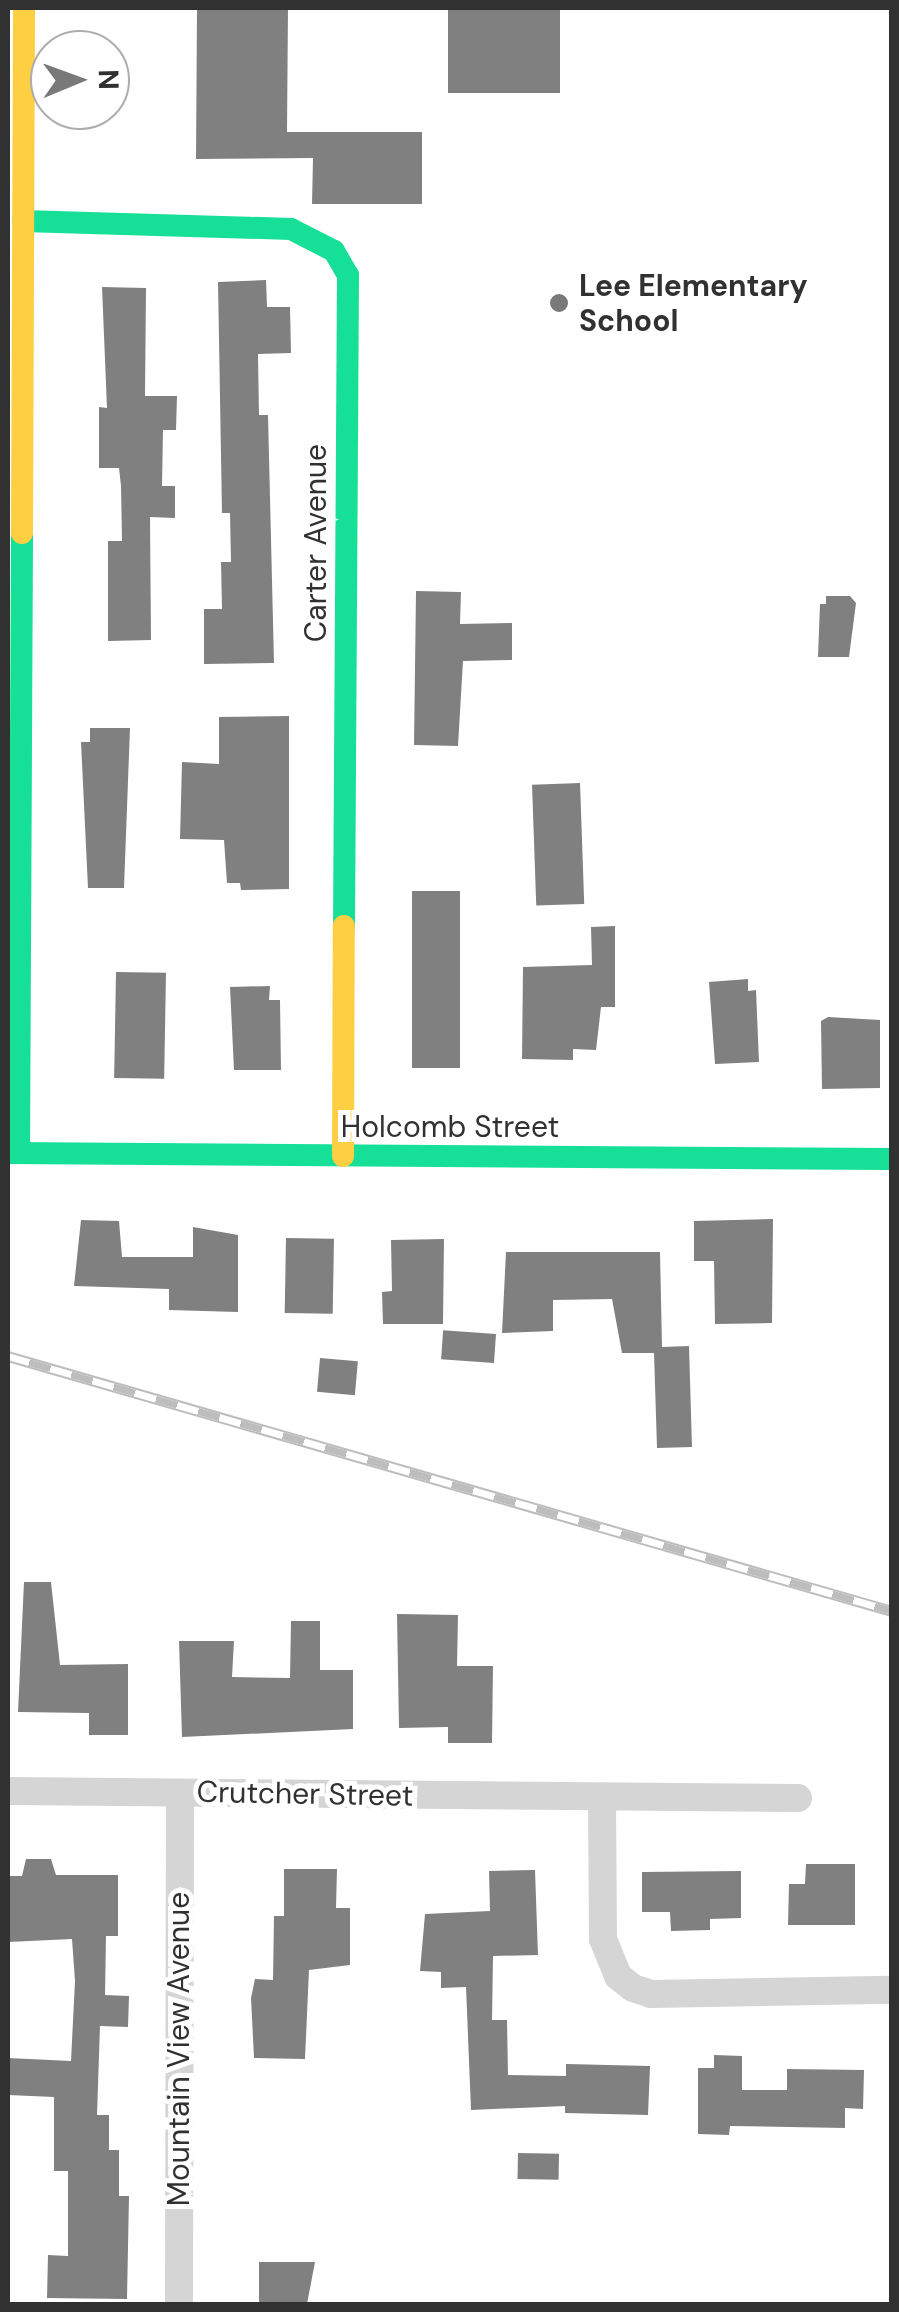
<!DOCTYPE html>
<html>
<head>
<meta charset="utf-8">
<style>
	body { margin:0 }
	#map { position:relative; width:899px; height:2312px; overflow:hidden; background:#fff; font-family:"DM Sans",sans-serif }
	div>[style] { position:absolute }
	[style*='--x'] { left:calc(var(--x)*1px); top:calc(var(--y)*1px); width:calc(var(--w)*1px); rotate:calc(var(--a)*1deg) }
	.building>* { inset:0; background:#808080; transform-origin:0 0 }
	.street>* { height:28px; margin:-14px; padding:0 14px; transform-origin:14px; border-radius:14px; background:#d5d5d5 }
	.fast>* { height:22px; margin:-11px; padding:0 11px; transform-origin:11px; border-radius:11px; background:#16e098 }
	.slow>* { height:22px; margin:-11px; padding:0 11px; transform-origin:11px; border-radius:11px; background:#ffcf43 }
	.rail>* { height:11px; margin-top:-5.5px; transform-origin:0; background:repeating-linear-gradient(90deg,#fff 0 22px,#bdbdbd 0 44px); box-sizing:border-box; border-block:2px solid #bdbdbd }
	.dots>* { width:28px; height:28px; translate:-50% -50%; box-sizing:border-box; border:5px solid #fff; border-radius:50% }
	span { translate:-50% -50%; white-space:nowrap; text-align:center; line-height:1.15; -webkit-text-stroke:10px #fff; paint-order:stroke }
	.poi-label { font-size:30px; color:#313131; font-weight:700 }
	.left { translate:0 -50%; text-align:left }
	.street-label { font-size:30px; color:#313131 }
	.frame { position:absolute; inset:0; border:10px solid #313131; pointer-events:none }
	.north { position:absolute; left:30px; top:30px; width:100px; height:100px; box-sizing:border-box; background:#fff; border:2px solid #adadad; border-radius:50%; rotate:89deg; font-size:28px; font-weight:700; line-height:40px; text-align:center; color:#313131 }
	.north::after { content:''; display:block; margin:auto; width:35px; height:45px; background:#797979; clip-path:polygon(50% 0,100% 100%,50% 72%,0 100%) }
</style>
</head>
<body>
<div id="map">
	<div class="building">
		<div style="clip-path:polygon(197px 8px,288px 8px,287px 132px,422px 132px,422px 204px,312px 204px,313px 158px,196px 159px)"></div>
		<div style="left:448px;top:8px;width:112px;height:85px"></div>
		<div style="clip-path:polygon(266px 280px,267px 307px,290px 307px,291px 353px,258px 354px,259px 415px,268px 415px,274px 663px,204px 664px,204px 609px,222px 609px,221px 562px,231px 562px,230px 513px,222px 513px,218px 282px)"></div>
		<div style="clip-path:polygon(102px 287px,146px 288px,145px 396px,177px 396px,176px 430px,163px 430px,162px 486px,175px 486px,175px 518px,150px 517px,151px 640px,108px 641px,108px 541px,122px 541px,121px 486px,119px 468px,99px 468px,99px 407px,107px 408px)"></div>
		<div style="clip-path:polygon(416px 591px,461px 592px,460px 624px,512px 623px,512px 660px,463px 661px,458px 746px,414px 745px)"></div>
		<div style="clip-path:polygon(826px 596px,850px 596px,856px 603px,849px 657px,818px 657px,820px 604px,826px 604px)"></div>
		<div style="clip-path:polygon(289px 716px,289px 889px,241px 890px,240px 883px,227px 883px,224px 840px,180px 839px,182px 762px,219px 764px,219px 717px)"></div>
		<div style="clip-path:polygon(90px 728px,130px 728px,124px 888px,88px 888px,81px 742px,90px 742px)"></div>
		<div style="left:580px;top:783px;width:121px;height:48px;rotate:88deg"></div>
		<div style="left:412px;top:891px;width:48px;height:177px"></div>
		<div style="clip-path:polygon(615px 926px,615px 1007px,601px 1007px,596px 1050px,573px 1049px,573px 1060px,522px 1059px,523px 967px,592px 965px,591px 927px)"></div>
		<div style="left:116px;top:972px;width:50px;height:106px;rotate:1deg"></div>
		<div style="clip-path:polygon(748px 979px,748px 991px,756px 990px,759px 1062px,715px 1064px,709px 982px)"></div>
		<div style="clip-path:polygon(270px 986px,269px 1000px,280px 1000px,281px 1070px,234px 1070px,230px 987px)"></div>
		<div style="clip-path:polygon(828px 1017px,880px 1020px,880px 1088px,822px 1089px,821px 1021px)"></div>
		<div style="clip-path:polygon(773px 1219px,772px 1323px,715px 1324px,714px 1261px,694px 1261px,694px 1221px)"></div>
		<div style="clip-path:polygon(81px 1220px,119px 1221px,122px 1257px,193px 1257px,193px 1227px,238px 1235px,238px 1312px,169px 1310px,169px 1289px,74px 1286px)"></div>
		<div style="left:286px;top:1238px;width:48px;height:75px;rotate:1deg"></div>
		<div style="clip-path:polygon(444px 1239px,443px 1324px,383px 1324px,382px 1292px,392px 1291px,391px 1240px)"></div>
		<div style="clip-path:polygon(506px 1252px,660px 1252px,662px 1347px,689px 1346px,692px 1447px,657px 1448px,654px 1353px,622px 1353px,612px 1299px,553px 1300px,553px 1331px,502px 1333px)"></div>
		<div style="left:496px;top:1334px;width:29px;height:53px;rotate:94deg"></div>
		<div style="left:320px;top:1358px;width:38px;height:34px;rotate:5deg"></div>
		<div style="clip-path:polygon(24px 1582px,51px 1582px,60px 1665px,128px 1664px,128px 1735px,89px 1735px,89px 1713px,18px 1712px)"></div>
		<div style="clip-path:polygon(397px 1614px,458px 1615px,457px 1666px,493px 1666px,492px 1743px,448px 1743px,448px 1727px,399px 1728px)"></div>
		<div style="clip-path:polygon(291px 1621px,320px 1621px,320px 1670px,353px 1670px,353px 1729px,182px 1737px,179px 1641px,234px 1641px,232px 1677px,290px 1678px)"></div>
		<div style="clip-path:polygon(26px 1859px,51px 1859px,56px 1875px,118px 1875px,118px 1936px,106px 1936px,105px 1995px,129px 1996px,128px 2027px,100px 2026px,97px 2115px,109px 2115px,109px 2150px,119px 2150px,119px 2196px,129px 2196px,127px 2299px,47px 2298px,48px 2255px,68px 2256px,68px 2171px,54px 2171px,54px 2097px,8px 2095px,8px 2058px,71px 2061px,75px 1981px,72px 1939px,8px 1942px,8px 1876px,22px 1876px)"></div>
		<div style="clip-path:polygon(806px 1864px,855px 1864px,855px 1925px,788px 1925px,789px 1884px,805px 1884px)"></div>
		<div style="clip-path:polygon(284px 1869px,337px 1869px,336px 1908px,350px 1908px,350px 1965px,309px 1970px,305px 2059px,254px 2058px,251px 1998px,255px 1979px,273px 1980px,274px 1916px,284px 1916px)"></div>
		<div style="clip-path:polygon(535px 1870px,538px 1955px,493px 1956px,492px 2020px,507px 2020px,508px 2075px,566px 2076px,566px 2064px,650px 2066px,648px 2115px,565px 2113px,565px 2106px,471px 2110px,466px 1987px,441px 1988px,441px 1972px,420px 1971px,425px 1914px,490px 1911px,489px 1871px)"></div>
		<div style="clip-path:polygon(741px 1871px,741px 1918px,710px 1919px,710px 1930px,671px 1931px,670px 1912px,642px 1912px,642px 1872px)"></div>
		<div style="clip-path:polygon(714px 2055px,742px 2056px,742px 2090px,787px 2090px,787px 2069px,864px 2070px,863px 2109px,845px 2108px,845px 2128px,730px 2126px,729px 2135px,698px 2134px,698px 2068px,714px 2068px)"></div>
		<div style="left:518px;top:2153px;width:41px;height:26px;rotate:1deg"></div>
		<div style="clip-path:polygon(259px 2262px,315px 2262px,307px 2304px,259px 2304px)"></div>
	</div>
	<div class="street">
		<div style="--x:8;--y:1791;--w:790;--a:0.51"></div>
		<div style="--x:602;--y:1797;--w:142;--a:89.6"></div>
		<div style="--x:603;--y:1939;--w:40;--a:68"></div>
		<div style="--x:618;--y:1976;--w:19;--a:39"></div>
		<div style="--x:633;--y:1988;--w:19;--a:18"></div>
		<div style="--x:651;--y:1994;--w:241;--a:-1"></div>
		<div style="--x:179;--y:2304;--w:511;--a:-89.89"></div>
	</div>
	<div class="fast">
		<div style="--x:23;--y:221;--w:268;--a:1.7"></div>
		<div style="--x:291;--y:229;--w:48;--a:27.1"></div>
		<div style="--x:334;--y:251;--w:28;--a:60"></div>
		<div style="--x:348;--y:275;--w:651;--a:90.35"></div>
		<div style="--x:8;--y:1153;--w:884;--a:0.39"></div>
		<div style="--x:19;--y:1153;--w:620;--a:-89.72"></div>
	</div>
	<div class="slow">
		<div style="--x:22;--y:533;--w:525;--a:-89.78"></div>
		<div style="--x:343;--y:1156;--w:230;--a:-89.8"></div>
	</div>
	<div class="rail">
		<div style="--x:8;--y:1356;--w:920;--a:16.09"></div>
	</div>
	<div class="dots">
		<div style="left:559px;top:303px;background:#797979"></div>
	</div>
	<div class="poi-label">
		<span class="left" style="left:579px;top:303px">Lee Elementary<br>School</span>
	</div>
	<div class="street-label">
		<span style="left:316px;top:543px;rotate:-90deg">Carter Avenue</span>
		<span style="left:450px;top:1127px">Holcomb Street</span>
		<span style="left:305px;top:1794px;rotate:1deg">Crutcher Street</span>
		<span style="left:179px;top:2049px;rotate:-90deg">Mountain View Avenue</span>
	</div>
	<div class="frame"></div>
	<div class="north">N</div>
</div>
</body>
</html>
